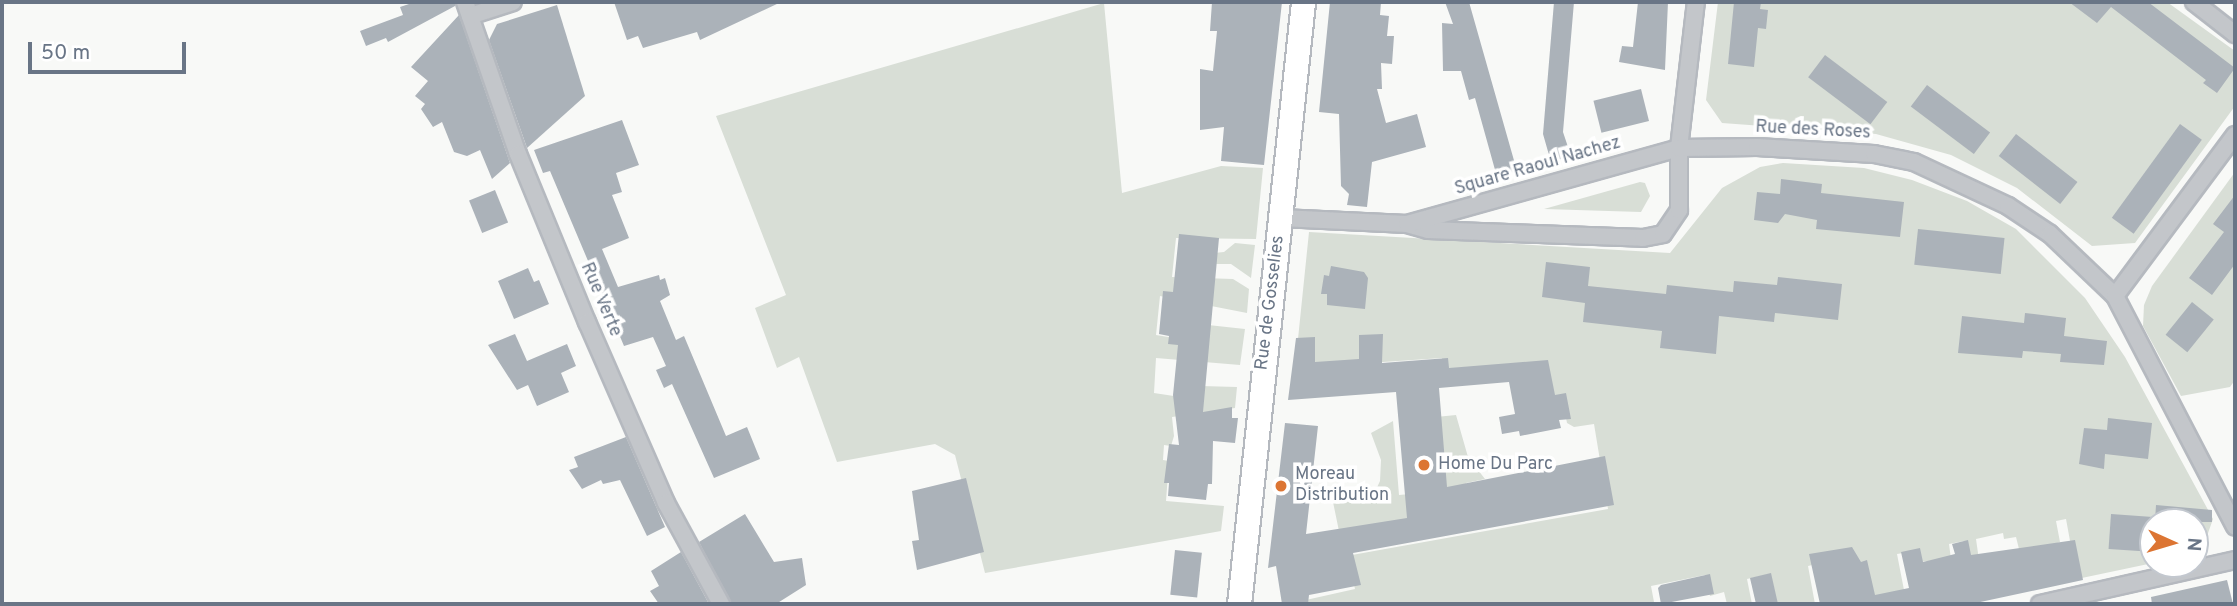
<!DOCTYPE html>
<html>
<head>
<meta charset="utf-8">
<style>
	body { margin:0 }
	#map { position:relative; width:2237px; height:606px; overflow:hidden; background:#f8f9f7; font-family:Overpass,sans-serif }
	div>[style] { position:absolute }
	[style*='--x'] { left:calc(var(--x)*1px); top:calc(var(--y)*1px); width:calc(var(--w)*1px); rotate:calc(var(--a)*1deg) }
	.green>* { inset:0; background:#d8ded6 }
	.building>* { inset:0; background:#abb2b9; transform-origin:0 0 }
	.roads { filter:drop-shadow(2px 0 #b5b9bf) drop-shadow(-2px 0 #b5b9bf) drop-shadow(0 2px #b5b9bf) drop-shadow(0 -2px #b5b9bf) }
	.minor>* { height:16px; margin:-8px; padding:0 8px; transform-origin:8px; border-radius:8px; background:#c3c6ca }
	.secondary>* { height:23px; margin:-11.5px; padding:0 11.5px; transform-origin:11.5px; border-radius:11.5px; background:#fff }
	.dots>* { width:19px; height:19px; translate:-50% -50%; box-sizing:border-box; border:4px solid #fff; border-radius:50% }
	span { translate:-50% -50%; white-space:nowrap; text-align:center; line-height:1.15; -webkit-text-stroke:7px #fff; paint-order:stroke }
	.street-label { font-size:18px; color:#697586 }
	.poi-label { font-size:18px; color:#697586 }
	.left { translate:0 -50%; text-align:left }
	.frame { position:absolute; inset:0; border:4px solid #697586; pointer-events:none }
	.north { position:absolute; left:2139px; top:508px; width:70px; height:70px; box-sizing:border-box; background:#fff; border:2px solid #c3c8cf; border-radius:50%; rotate:94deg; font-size:19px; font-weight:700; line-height:28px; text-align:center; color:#697586 }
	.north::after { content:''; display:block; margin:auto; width:24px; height:32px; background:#dc7533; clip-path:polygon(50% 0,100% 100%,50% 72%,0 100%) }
	.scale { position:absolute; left:28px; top:42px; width:158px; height:32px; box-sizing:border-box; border:4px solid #697586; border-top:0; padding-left:9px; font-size:21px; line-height:24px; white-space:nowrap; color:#697586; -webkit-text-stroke:5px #fff; paint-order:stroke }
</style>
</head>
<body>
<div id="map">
	<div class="green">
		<div style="clip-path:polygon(1718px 2px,2167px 2px,2235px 51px,2235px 106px,2135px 243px,2092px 246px,2017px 188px,1951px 155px,1876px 134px,1722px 123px,1706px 100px)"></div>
		<div style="clip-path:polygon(1104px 3px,1122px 193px,1221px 166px,1263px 168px,1256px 239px,1176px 238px,1172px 277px,1233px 279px,1249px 289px,1247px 313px,1160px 296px,1156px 335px,1205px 343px,1208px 325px,1245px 329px,1240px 365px,1156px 358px,1154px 393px,1200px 400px,1201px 386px,1237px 387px,1235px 408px,1172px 417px,1174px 436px,1171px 446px,1164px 445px,1163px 460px,1169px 461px,1166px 501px,1224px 506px,1221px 531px,985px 573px,955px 455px,935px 444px,837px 462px,799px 357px,777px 368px,755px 308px,786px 295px,716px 116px)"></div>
		<div style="clip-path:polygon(1783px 163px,1864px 168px,1912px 180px,1967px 201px,2016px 229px,2085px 298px,2125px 357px,2213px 519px,2201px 553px,2195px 554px,2195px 522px,2153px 522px,2153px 563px,2077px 579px,2066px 519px,2056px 521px,2060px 542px,2021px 557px,2016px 537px,2004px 539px,2003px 533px,1976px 539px,1981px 574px,1967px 558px,1964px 541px,1949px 544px,1951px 559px,1918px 562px,1916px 551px,1897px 554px,1904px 590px,1885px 594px,1887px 604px,1860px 604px,1852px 565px,1825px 562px,1808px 566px,1815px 604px,1776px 604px,1770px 574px,1747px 579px,1752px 604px,1727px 604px,1724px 592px,1710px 596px,1705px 575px,1651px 586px,1654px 602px,1645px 604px,1288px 604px,1355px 589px,1352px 575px,1324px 560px,1608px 509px,1594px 424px,1574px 427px,1567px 423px,1562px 397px,1525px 404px,1520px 381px,1443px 371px,1442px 358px,1295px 368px,1309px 232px,1670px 253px,1722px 188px,1760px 167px)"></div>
		<div style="clip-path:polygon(2235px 172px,2235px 380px,2230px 387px,2181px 396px,2143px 326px,2144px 305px,2152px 286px)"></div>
		<div style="clip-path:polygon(1640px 182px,1645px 183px,1650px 196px,1641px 212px,1544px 209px)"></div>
		<div style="clip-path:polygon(1235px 243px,1255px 245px,1251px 278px,1231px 264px,1212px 264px,1214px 253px,1224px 252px)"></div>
		<div style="clip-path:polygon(1456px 415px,1468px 457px,1485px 479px,1466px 483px,1469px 502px,1422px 524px,1340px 536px,1333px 502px,1373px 496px,1380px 481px,1381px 460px,1371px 433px,1393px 421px,1399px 495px,1442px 491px,1436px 417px)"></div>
	</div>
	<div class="building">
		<div style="clip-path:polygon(415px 2px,455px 2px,455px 6px,388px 42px,386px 38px,366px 46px,360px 31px,403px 15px,400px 7px)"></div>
		<div style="clip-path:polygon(614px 2px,779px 2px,779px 3px,700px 40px,697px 32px,643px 48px,638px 36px,627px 40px)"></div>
		<div style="clip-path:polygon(1212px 2px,1282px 2px,1264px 165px,1221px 161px,1224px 127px,1200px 130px,1200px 69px,1213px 71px,1217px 31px,1210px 31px)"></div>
		<div style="clip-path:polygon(1330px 2px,1381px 2px,1380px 15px,1389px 16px,1387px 36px,1394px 36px,1392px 64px,1381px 63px,1382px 89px,1377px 89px,1386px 123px,1417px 114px,1426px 147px,1372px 162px,1367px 207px,1347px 205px,1349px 194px,1341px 186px,1339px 114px,1319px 112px)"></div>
		<div style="clip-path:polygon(1445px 2px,1469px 2px,1517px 171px,1497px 177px,1475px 98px,1469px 100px,1461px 71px,1443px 71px,1442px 23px,1453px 24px)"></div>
		<div style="clip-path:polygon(1554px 2px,1574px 2px,1563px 132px,1571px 156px,1551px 162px,1543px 134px)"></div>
		<div style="clip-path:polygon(1638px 2px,1668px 2px,1665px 70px,1619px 62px,1622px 46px,1633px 47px)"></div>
		<div style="clip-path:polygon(1734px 2px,1761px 2px,1760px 9px,1768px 10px,1766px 29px,1758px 28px,1754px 67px,1728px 64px)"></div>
		<div style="clip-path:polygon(2069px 2px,2148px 2px,2235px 68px,2217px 93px,2203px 83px,2206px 80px,2111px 7px,2097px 23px)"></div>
		<div style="clip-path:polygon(557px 5px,585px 96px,527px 148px,489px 40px,497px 24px)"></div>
		<div style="clip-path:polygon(459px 15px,510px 163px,492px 179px,480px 150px,467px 156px,454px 152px,442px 122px,433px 127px,421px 109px,425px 104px,415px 96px,428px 81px,411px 67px)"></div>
		<div style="left:1825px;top:55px;width:78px;height:28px;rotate:37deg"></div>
		<div style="left:1927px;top:85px;width:79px;height:27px;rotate:37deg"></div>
		<div style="left:1641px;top:89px;width:33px;height:49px;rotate:76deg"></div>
		<div style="clip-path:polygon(622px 120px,639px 165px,616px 173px,622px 192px,612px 195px,629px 238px,602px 249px,618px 287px,659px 275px,660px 280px,665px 278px,670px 295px,660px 301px,676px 340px,684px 336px,726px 436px,747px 427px,760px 459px,714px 478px,672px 384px,664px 388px,656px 370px,666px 366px,653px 337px,624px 346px,550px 171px,543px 173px,534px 150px)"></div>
		<div style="left:2180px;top:124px;width:27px;height:116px;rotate:36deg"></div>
		<div style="left:2016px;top:134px;width:78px;height:28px;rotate:38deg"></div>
		<div style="clip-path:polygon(1781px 179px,1822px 184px,1821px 193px,1904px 202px,1900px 237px,1816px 229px,1817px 220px,1785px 214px,1778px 223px,1754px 220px,1757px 192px,1780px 194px)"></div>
		<div style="left:495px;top:190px;width:35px;height:28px;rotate:68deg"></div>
		<div style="clip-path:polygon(2235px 195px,2235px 264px,2212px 295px,2189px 278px,2224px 232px,2213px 224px)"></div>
		<div style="left:1918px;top:229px;width:87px;height:36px;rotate:6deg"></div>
		<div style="clip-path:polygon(1179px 234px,1219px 238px,1203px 412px,1232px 407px,1232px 418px,1238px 418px,1235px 443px,1213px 441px,1212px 484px,1208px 484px,1206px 500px,1168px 496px,1169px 483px,1164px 483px,1169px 444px,1179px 445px,1173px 395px,1178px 345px,1168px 344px,1169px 336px,1159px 334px,1163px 291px,1173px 292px)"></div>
		<div style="clip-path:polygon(1546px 262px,1590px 267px,1588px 286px,1666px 294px,1667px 285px,1733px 292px,1734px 281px,1777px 285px,1778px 277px,1842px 284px,1838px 320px,1775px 313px,1774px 322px,1719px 316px,1716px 354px,1660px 348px,1662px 331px,1583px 322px,1585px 303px,1542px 297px)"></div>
		<div style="clip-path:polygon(1331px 266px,1364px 272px,1368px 278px,1365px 309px,1327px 305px,1327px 294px,1321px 294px,1324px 275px,1329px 276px)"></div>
		<div style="clip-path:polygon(528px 268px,534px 282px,539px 280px,549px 304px,514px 319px,498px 281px)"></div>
		<div style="left:2192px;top:302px;width:28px;height:42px;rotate:39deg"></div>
		<div style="clip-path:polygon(2025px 313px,2066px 318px,2064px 336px,2107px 341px,2104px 365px,2060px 362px,2061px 354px,2023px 351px,2022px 358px,1958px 353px,1962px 316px,2024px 323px)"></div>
		<div style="clip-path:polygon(515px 334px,527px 361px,567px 344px,576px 366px,561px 373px,569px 392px,537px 406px,528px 385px,517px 390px,488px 345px)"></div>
		<div style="clip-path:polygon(1383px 334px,1382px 363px,1448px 358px,1449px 368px,1548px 360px,1555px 395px,1566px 393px,1571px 419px,1559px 420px,1561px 428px,1520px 436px,1519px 431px,1502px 434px,1499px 417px,1515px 414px,1509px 382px,1439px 388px,1447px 487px,1605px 456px,1614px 505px,1353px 553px,1361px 585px,1309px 595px,1308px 604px,1282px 604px,1276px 566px,1268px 568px,1285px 423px,1318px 426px,1306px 534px,1407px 518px,1396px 392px,1288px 400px,1296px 338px,1315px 337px,1315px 362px,1359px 359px,1359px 335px)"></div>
		<div style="clip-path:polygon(2108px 418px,2152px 423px,2148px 459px,2105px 454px,2104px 469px,2079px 464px,2084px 428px,2107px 430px)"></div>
		<div style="clip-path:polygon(626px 437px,665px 527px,647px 536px,620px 480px,603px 484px,601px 480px,582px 489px,569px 470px,578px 467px,574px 457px)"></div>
		<div style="clip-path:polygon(966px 478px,984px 552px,917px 570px,912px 541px,919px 540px,912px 491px)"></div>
		<div style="clip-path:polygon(2156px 505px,2212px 510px,2212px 522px,2155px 522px)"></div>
		<div style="clip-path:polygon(745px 514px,774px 562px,802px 558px,806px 585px,776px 604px,731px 604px,699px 542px)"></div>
		<div style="left:2111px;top:514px;width:42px;height:35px;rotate:4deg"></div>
		<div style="clip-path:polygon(1968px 540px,1971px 555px,2075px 540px,2083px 580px,1971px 604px,1820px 604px,1809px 554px,1852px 547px,1861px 562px,1867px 560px,1875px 595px,1909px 588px,1901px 552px,1920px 548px,1923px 562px,1955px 554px,1952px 544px)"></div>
		<div style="left:1175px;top:550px;width:27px;height:45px;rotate:6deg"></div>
		<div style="clip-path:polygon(681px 552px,709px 604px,659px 604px,650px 591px,659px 586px,651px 571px)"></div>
		<div style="clip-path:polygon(1771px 573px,1778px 604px,1756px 604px,1750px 578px)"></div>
		<div style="clip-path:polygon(1710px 574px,1714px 594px,1661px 604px,1658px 588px,1661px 585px)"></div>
		<div style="clip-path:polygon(2227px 580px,2233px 604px,2152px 604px,2151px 597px)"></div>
	</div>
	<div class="roads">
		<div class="minor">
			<div style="--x:465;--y:2;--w:161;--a:70.8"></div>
			<div style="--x:518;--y:154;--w:182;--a:67.7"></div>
			<div style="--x:587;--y:322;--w:197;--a:66.4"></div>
			<div style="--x:666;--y:503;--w:115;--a:61.4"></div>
			<div style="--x:2194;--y:2;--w:52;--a:38"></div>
			<div style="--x:470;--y:16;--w:45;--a:-18"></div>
			<div style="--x:1281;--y:218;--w:126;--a:2.7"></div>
			<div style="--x:1407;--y:224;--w:22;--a:16"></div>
			<div style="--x:1428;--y:230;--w:215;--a:2.1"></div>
			<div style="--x:1643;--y:238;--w:20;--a:-11"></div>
			<div style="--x:1663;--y:234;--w:29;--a:-56"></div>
			<div style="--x:1679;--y:210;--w:62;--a:-90"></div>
			<div style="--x:1679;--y:148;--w:147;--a:-83.4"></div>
			<div style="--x:1407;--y:224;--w:282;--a:-15.6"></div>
			<div style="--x:1679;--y:148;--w:78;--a:-0.7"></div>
			<div style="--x:1757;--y:147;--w:117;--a:3.4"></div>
			<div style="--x:1874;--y:154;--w:41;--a:11.3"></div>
			<div style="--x:1914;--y:162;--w:104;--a:25.1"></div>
			<div style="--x:2008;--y:206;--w:50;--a:33.7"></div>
			<div style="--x:2050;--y:234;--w:90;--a:43.6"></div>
			<div style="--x:2115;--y:296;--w:260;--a:62.5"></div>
			<div style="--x:2115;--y:296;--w:201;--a:-53.3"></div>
			<div style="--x:2040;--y:604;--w:200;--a:-12.7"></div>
		</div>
		<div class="secondary">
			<div style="--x:1239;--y:604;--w:605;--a:-83.93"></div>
		</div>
	</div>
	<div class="dots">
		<div style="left:1424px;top:465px;background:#dc7533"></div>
		<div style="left:1281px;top:486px;background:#dc7533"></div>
	</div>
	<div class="street-label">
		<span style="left:1813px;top:131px;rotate:3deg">Rue des Roses</span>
		<span style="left:1538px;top:167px;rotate:-16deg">Square Raoul Nachez</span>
		<span style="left:600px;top:300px;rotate:67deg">Rue Verte</span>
		<span style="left:1271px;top:303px;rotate:-83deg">Rue de Gosselies</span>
	</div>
	<div class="poi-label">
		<span class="left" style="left:1438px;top:465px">Home Du Parc</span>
		<span class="left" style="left:1295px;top:486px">Moreau<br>Distribution</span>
	</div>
	<div class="frame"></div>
	<div class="north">N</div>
	<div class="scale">50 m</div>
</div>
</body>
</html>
